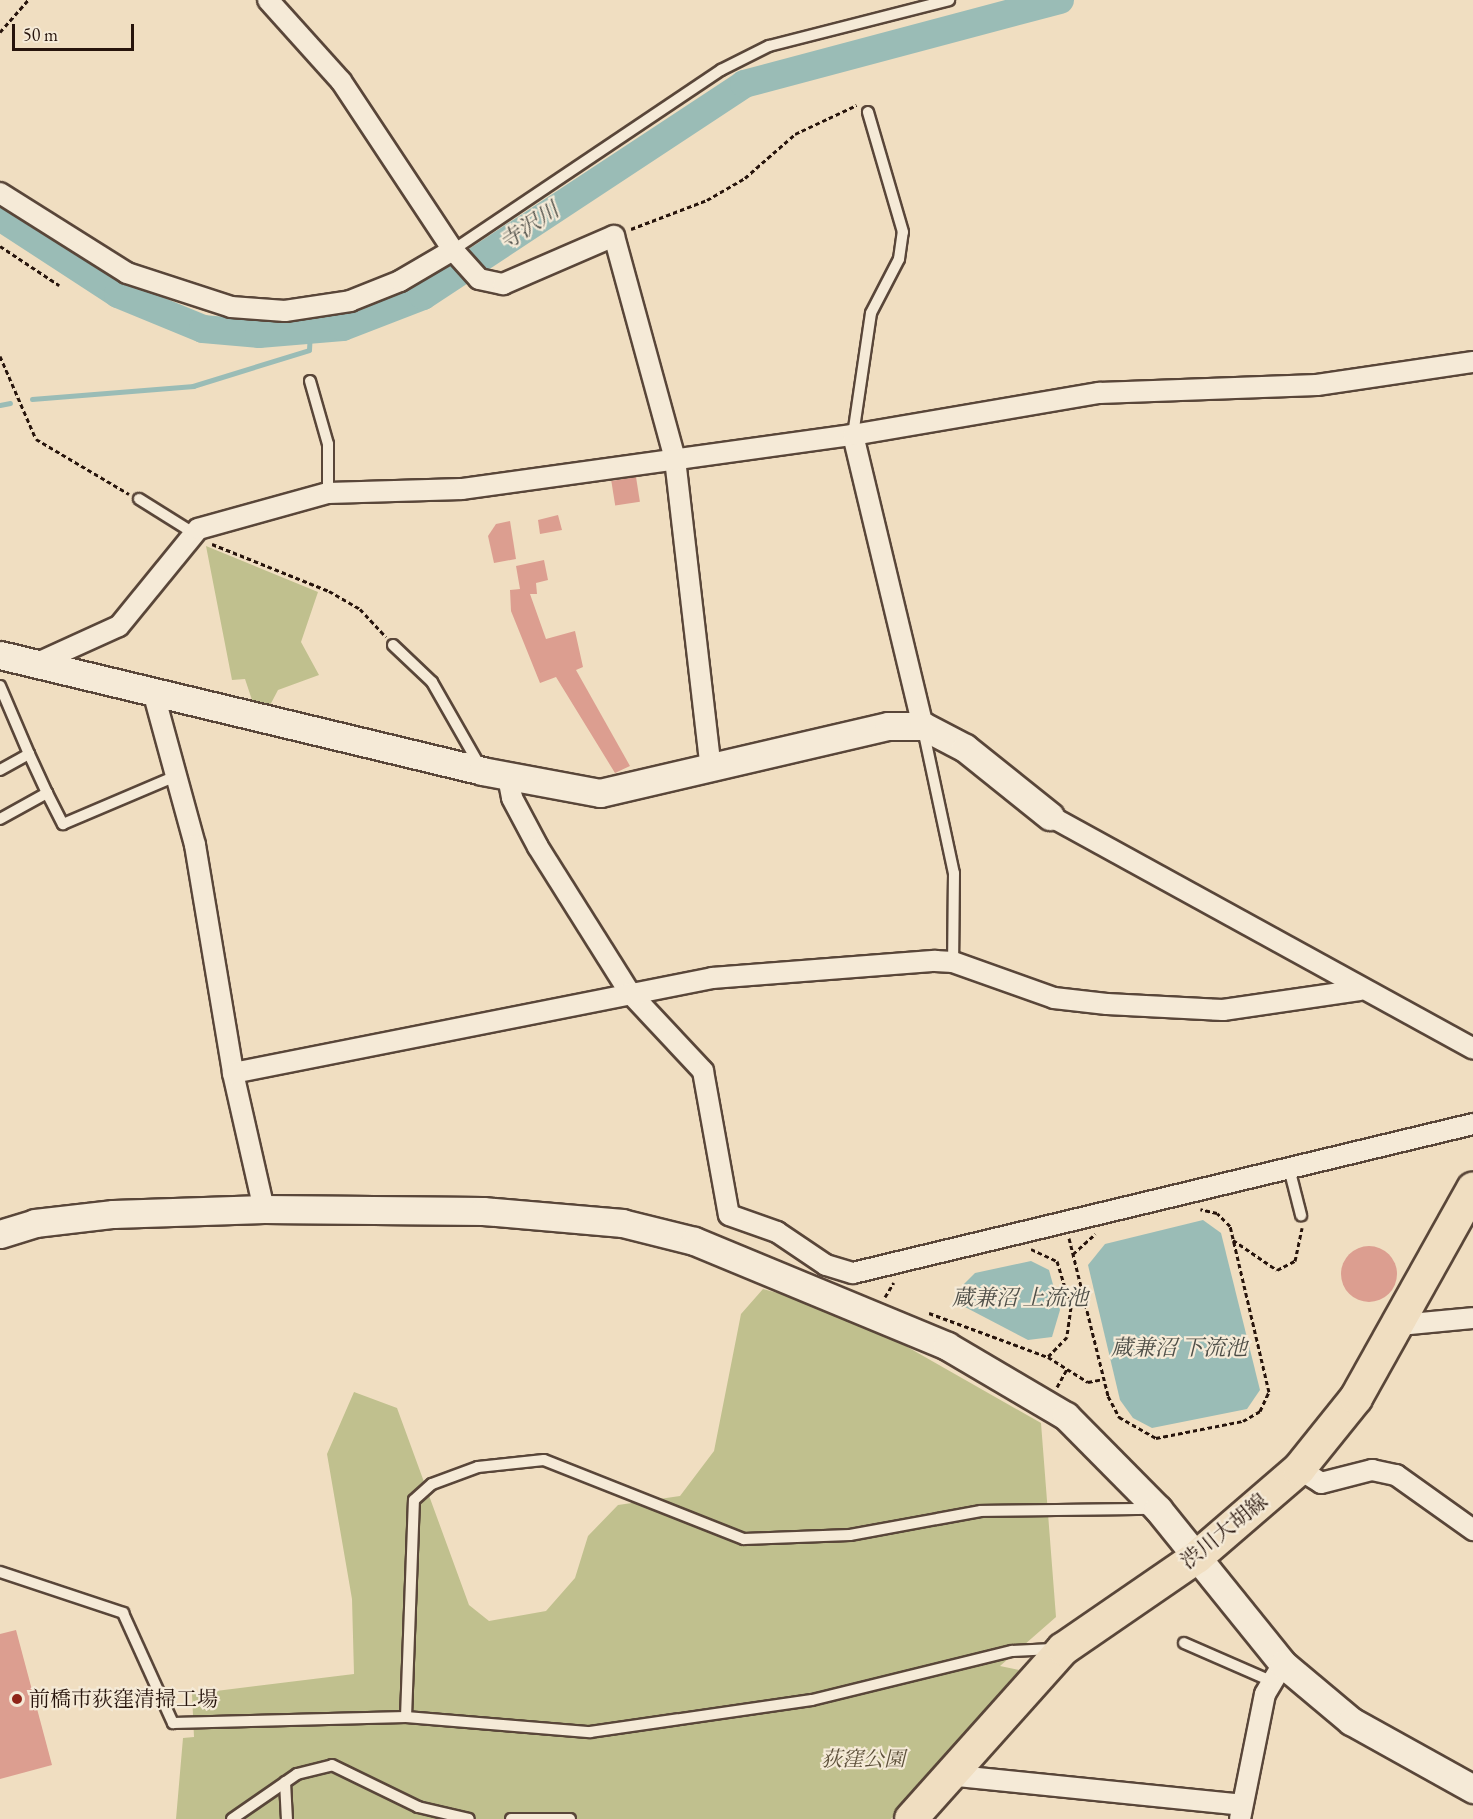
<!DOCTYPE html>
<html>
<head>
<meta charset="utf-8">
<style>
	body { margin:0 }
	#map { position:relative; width:1473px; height:1819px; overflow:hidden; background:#f0dec1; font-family:"EB Garamond","Noto Serif JP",serif }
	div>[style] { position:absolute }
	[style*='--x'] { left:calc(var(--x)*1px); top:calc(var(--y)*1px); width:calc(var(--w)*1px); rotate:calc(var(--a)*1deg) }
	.green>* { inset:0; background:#c0c08e }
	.water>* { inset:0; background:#9abcb6 }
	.stream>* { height:4.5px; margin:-2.25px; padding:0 2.25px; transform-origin:2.25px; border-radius:2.25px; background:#9abcb6 }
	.river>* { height:28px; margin:-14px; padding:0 14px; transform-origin:14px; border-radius:14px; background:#9abcb6 }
	.building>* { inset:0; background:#dc9e90; transform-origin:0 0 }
	.round { border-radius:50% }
	.path>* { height:3px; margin-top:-1.5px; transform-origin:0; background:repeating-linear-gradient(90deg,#27140c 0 4.5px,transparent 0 7.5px) }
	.roads { filter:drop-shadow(2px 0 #594639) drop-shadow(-2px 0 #594639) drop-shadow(0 2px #594639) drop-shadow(0 -2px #594639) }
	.lane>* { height:10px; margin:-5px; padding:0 5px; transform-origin:5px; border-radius:5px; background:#f5ead7 }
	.street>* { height:20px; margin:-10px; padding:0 10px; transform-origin:10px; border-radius:10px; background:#f5ead7 }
	.secondary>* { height:27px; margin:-13.5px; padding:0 13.5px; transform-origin:13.5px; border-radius:13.5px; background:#f5ead7 }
	.primary>* { height:32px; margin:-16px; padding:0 16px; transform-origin:16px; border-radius:16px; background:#f0dec1 }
	.dots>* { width:16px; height:16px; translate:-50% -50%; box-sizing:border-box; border:3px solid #f5ead7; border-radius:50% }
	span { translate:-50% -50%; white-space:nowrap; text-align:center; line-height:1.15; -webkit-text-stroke:4.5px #f5ead7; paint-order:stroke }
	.street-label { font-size:21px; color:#27140c }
	.poi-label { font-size:21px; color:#27140c }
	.left { translate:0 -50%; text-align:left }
	.park-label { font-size:21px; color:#5d503a; font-style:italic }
	.water-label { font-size:22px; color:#4f4f48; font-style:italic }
	.scale { position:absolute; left:12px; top:24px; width:122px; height:27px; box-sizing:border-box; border:3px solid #27140c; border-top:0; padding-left:8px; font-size:18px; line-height:21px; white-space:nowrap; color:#27140c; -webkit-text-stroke:4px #f5ead7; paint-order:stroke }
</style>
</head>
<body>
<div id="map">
	<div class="green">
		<div style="clip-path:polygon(206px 546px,318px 592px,301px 642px,319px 675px,278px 690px,267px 711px,255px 709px,245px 679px,232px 680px)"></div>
		<div style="clip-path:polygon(763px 1289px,846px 1312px,1041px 1423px,1056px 1617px,1000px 1666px,1019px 1670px,891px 1819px,176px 1819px,183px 1738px,194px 1737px,192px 1694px,354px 1674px,352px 1599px,327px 1454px,354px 1392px,397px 1408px,469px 1605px,489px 1621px,546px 1611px,575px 1578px,588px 1536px,618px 1505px,680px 1496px,714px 1451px,741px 1314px)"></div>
	</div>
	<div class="water">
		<div style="clip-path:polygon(1203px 1220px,1221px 1233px,1260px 1390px,1247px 1409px,1152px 1428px,1133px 1418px,1120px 1400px,1088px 1265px,1105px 1244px)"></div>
		<div style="clip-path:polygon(1031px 1261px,1049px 1270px,1060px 1310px,1052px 1337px,1028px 1340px,963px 1306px,963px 1285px,975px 1273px)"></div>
	</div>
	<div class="stream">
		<div style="--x:32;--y:399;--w:162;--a:-4.6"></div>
		<div style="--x:193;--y:386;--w:121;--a:-17.2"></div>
		<div style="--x:309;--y:350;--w:18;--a:-87"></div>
		<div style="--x:0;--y:405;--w:10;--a:-11"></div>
	</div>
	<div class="river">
		<div style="--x:0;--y:217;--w:141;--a:33.1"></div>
		<div style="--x:118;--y:294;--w:92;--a:22.4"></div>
		<div style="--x:203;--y:329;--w:56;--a:5.1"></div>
		<div style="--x:259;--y:334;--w:84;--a:-4.8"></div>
		<div style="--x:343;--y:327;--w:86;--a:-21.2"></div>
		<div style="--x:423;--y:296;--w:385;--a:-33.4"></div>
		<div style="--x:744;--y:84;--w:327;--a:-14.9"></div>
	</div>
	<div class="building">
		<div style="left:636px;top:477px;width:25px;height:25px;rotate:81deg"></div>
		<div style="clip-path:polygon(558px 515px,562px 530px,540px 534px,538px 520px)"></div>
		<div style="clip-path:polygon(510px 521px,516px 559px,494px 563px,488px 536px,496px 524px)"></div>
		<div style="clip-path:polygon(544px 560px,548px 580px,536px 583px,537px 594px,530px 594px,546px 639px,575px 631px,583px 667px,576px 670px,630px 766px,615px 773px,556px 677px,540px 683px,511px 611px,510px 590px,520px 589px,516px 566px)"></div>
		<div class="round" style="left:1341px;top:1246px;width:56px;height:56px"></div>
		<div style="clip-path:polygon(16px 1630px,52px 1765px,0 1779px,0 1634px)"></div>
	</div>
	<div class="path">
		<div style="--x:0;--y:32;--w:43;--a:-48.8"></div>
		<div style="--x:631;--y:229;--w:81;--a:-20.9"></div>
		<div style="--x:707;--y:200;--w:44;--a:-30.1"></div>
		<div style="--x:745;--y:178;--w:67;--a:-41.3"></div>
		<div style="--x:795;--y:134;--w:68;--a:-25.1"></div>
		<div style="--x:0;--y:246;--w:71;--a:33.5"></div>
		<div style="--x:0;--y:356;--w:90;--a:66.6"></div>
		<div style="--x:36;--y:439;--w:108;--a:30.6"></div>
		<div style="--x:212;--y:544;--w:126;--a:21.9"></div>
		<div style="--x:329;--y:591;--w:36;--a:30"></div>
		<div style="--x:360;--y:609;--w:38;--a:47"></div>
		<div style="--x:1069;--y:1238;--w:163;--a:76.1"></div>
		<div style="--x:1108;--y:1396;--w:24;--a:62"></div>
		<div style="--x:1119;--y:1417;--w:43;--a:29.6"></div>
		<div style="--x:1156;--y:1438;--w:89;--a:-11.1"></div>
		<div style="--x:1243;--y:1421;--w:20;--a:-30"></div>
		<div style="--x:1260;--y:1411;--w:21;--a:-65"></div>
		<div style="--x:1269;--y:1392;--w:171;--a:-103.2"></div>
		<div style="--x:1230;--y:1226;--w:18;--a:-135"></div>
		<div style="--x:1217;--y:1213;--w:17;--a:-167"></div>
		<div style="--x:1233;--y:1240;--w:53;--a:34.3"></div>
		<div style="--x:1277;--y:1270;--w:20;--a:-27"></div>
		<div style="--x:1295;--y:1261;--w:34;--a:-78"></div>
		<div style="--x:1031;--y:1249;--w:29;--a:25"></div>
		<div style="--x:1057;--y:1261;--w:48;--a:73.1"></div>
		<div style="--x:1071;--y:1307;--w:30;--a:98"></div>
		<div style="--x:1067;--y:1337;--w:28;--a:134"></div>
		<div style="--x:1073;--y:1254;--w:30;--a:-42"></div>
		<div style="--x:885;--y:1297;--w:17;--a:-59"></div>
		<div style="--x:929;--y:1313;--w:127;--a:20.3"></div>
		<div style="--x:1048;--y:1357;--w:47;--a:32"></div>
		<div style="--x:1088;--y:1382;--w:15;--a:-11"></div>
		<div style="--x:1057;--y:1387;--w:21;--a:-61"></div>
	</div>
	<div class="roads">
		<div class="lane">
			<div style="--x:453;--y:250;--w:323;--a:-33.9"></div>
			<div style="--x:721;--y:70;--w:54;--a:-26.6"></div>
			<div style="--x:769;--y:46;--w:186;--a:-14.3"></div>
			<div style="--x:310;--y:381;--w:66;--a:74.1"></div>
			<div style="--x:328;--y:444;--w:49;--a:90"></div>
			<div style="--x:853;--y:435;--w:123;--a:-81.6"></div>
			<div style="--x:871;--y:313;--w:61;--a:-62.6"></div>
			<div style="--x:899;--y:259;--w:27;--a:-82"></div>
			<div style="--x:903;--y:232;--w:125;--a:-106.3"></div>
			<div style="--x:139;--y:499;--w:62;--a:31.9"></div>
			<div style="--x:393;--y:645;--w:54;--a:43.5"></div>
			<div style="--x:432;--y:682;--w:99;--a:60.3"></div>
			<div style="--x:0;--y:686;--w:74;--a:66.9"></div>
			<div style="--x:29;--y:754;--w:33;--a:151"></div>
			<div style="--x:923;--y:729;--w:147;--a:77.9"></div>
			<div style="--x:954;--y:873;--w:89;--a:90.6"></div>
			<div style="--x:47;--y:793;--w:35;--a:63"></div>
			<div style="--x:63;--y:824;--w:123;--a:-23"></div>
			<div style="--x:0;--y:819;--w:54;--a:-29"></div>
			<div style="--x:47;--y:793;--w:43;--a:-114.8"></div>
			<div style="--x:1289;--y:1168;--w:49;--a:75.7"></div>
			<div style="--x:0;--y:1572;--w:130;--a:18.4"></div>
			<div style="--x:123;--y:1613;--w:121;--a:65.6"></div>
			<div style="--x:173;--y:1723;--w:233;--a:-1.5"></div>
			<div style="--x:406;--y:1717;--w:185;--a:4.7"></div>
			<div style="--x:590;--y:1732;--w:224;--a:-8.2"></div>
			<div style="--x:812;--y:1700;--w:206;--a:-13.8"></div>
			<div style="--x:1012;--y:1651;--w:41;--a:-2.8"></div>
			<div style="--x:1184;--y:1643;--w:95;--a:23.6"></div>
			<div style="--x:406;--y:1717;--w:217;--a:-87.9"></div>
			<div style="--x:414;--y:1500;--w:24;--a:-42"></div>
			<div style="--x:432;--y:1484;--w:49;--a:-20.3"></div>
			<div style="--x:478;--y:1467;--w:66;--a:-6.1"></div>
			<div style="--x:544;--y:1460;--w:215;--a:21.6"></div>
			<div style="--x:744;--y:1539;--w:106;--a:-2.2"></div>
			<div style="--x:850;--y:1535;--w:133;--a:-10.4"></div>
			<div style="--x:981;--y:1511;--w:171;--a:-0.7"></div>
			<div style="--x:285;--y:1782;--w:37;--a:87"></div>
			<div style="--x:232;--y:1819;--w:79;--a:-34.7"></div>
			<div style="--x:297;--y:1774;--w:36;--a:-14"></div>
			<div style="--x:332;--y:1765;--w:96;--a:26"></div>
			<div style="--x:418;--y:1807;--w:52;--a:13.2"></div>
			<div style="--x:511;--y:1819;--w:59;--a:0"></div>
		</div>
		<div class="street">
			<div style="--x:268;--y:0;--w:109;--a:48"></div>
			<div style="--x:341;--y:81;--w:203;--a:56.5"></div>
			<div style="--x:453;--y:250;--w:39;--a:48"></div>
			<div style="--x:479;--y:279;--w:25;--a:12"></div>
			<div style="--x:503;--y:284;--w:121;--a:-23.4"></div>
			<div style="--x:614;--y:236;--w:231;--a:74.7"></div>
			<div style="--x:675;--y:459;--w:311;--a:83.4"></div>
			<div style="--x:0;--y:193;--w:150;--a:32.2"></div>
			<div style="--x:127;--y:273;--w:109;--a:18.1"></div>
			<div style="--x:231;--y:307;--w:54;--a:4.2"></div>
			<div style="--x:285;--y:311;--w:66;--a:-8.7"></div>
			<div style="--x:350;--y:301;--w:54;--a:-21.8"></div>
			<div style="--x:400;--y:281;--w:61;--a:-30.3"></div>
			<div style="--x:853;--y:435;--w:299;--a:76.5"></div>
			<div style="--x:33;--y:665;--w:94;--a:-24.4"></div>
			<div style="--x:119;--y:626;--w:125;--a:-50.8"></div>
			<div style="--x:198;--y:529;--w:135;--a:-15.5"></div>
			<div style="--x:328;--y:493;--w:134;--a:-1.7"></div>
			<div style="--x:462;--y:489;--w:395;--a:-7.9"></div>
			<div style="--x:853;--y:435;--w:250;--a:-9.7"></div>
			<div style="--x:1099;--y:393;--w:218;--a:-2.1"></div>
			<div style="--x:1317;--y:385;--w:158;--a:-8.4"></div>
			<div style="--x:154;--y:695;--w:156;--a:74.7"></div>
			<div style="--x:195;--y:845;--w:231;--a:80.5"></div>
			<div style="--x:233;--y:1073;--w:139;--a:77.2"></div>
			<div style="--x:508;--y:777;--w:21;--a:79"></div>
			<div style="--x:512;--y:798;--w:55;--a:62"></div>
			<div style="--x:538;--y:847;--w:173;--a:57.8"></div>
			<div style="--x:630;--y:993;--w:107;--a:46.9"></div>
			<div style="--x:703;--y:1071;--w:146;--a:79.8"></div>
			<div style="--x:729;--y:1215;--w:51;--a:19.5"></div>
			<div style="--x:777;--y:1232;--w:59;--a:34"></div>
			<div style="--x:826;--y:1265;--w:28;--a:17"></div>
			<div style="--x:853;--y:1273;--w:638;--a:-13.51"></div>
			<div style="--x:1050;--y:816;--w:483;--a:28.8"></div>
			<div style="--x:233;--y:1073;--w:488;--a:-11.2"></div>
			<div style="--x:712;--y:978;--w:224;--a:-4.4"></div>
			<div style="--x:935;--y:961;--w:18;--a:3"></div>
			<div style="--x:953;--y:962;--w:107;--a:19.6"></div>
			<div style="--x:1054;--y:998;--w:53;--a:6.5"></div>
			<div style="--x:1107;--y:1004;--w:116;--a:3"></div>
			<div style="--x:1223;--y:1010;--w:138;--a:-8.3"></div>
			<div style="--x:1399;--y:1325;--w:74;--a:-5.4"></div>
			<div style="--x:1299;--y:1469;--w:26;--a:32"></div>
			<div style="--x:1321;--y:1483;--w:53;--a:-14.3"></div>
			<div style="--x:1372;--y:1470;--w:25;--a:12"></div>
			<div style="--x:1396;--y:1475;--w:95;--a:35.5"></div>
			<div style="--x:948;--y:1775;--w:295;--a:5.8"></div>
			<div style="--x:1240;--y:1819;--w:127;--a:-78.7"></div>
			<div style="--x:1265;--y:1694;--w:35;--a:-59"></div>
		</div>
		<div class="secondary">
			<div style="--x:0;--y:655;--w:496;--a:13.5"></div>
			<div style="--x:482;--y:771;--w:120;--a:10.6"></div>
			<div style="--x:600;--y:793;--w:296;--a:-13.1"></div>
			<div style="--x:888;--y:726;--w:35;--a:0"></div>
			<div style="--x:923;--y:726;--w:47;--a:27.6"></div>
			<div style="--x:965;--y:748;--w:109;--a:38.7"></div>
			<div style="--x:0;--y:1234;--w:37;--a:-17"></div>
			<div style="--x:35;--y:1223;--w:79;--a:-6.6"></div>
			<div style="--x:113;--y:1214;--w:151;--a:-1.9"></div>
			<div style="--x:264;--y:1209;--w:219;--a:0.5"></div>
			<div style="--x:483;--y:1211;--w:140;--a:4.9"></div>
			<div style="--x:622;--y:1223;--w:74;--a:14"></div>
			<div style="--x:694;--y:1241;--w:274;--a:22.5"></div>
			<div style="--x:947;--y:1346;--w:138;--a:30.5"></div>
			<div style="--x:1066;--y:1416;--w:131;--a:45.3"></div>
			<div style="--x:1158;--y:1509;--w:199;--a:51.1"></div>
			<div style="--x:1283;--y:1664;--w:89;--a:40"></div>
			<div style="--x:1351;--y:1721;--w:140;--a:29.1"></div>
		</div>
		<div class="primary">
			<div style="--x:911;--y:1819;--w:228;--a:-48.2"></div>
			<div style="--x:1063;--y:1649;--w:163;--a:-34.5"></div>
			<div style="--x:1197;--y:1557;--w:135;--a:-40.8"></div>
			<div style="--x:1299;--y:1469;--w:91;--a:-51.2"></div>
			<div style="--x:1356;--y:1398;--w:240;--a:-60.8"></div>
		</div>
	</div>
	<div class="dots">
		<div style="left:17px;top:1699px;background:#8f2418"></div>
	</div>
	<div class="street-label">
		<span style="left:1224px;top:1531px;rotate:-39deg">渋川大胡線</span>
	</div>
	<div class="poi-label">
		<span class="left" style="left:29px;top:1699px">前橋市荻窪清掃工場</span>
	</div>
	<div class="park-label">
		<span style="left:863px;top:1759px">荻窪公園</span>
	</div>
	<div class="water-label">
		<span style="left:529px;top:226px;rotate:-34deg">寺沢川</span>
		<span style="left:1020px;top:1298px">蔵兼沼 上流池</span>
		<span style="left:1179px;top:1348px">蔵兼沼 下流池</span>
	</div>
	<div class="scale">50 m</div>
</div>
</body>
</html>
